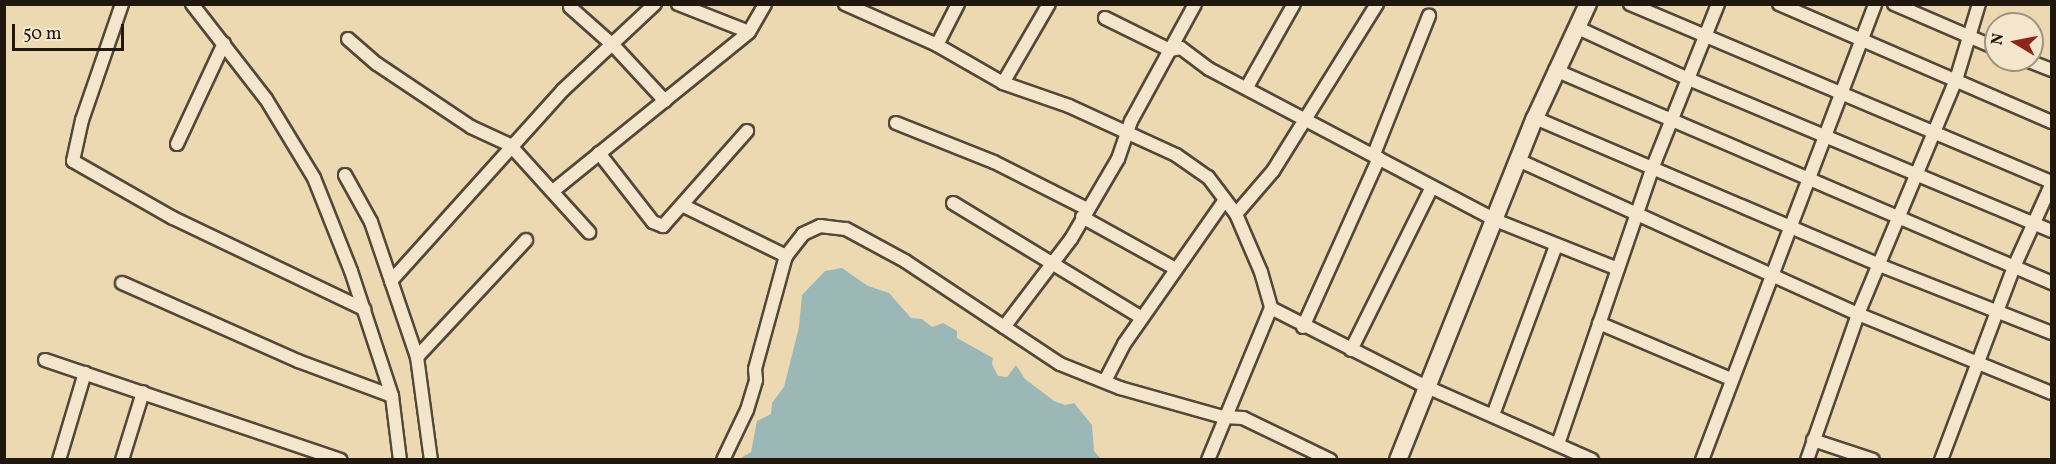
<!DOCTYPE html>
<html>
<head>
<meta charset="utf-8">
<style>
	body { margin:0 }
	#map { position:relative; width:2056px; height:464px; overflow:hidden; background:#ecd9b2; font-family:Vollkorn,serif }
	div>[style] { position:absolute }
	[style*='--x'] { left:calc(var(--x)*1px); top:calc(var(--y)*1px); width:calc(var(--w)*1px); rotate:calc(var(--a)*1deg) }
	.water>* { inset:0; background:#9cb8b6 }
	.roads { filter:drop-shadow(2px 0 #534838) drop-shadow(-2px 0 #534838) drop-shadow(0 2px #534838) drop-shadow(0 -2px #534838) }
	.street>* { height:12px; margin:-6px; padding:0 6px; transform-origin:6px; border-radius:6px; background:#f3e6cd }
	.secondary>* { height:16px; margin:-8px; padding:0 8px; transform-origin:8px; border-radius:8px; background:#f3e6cd }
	span { translate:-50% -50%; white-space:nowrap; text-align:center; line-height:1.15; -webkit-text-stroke:6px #f3e6cd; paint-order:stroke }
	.frame { position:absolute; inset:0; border:6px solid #20180f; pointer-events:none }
	.north { position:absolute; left:1984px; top:12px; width:60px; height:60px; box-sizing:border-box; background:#f3e6cd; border:2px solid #9f9481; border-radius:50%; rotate:280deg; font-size:16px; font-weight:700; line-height:24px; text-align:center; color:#20180f }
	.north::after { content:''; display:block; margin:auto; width:21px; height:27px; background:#8f2418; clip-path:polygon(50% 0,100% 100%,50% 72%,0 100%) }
	.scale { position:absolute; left:12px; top:24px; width:112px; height:27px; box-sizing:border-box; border:3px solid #20180f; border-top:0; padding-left:8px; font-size:18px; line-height:21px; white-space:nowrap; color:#20180f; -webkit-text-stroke:4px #f3e6cd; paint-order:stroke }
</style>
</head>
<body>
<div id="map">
	<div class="water">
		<div style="clip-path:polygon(842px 268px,868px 286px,889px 293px,911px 318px,922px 319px,932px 327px,943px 323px,957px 331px,957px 338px,993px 358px,992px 364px,998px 376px,1007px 377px,1016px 365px,1025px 379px,1054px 401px,1065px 405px,1074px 403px,1092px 425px,1094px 451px,1101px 459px,739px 459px,751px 452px,757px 421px,771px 414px,772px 403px,784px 387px,799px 327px,802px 295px,825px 271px)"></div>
	</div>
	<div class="roads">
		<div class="street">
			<div style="--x:122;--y:4;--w:123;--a:109"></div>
			<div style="--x:82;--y:120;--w:42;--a:102.4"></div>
			<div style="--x:73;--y:161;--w:115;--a:29.7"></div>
			<div style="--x:173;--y:218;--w:212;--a:25.5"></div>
			<div style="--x:192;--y:4;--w:120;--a:52.1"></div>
			<div style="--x:266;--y:99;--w:92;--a:58.7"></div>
			<div style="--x:314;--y:178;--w:100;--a:68.3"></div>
			<div style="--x:351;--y:271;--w:132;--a:71.8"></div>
			<div style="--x:392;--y:396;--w:64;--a:82.9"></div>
			<div style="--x:678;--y:4;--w:76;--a:21.5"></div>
			<div style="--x:845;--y:4;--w:101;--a:24"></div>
			<div style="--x:937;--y:45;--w:76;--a:29.9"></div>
			<div style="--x:1003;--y:83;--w:70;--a:19.2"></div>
			<div style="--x:1069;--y:106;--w:118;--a:24.6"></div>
			<div style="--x:1176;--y:155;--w:39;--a:35"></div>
			<div style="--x:1208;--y:177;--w:46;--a:52.9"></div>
			<div style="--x:1236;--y:214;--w:63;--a:66.7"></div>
			<div style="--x:1261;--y:272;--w:37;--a:74"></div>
			<div style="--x:1271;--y:308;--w:177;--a:26.9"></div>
			<div style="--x:1429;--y:388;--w:178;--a:23.8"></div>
			<div style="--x:1630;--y:4;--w:458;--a:22.9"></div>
			<div style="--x:1779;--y:4;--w:297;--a:23.4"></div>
			<div style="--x:1894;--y:4;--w:111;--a:23.3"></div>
			<div style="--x:570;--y:7;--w:59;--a:41.6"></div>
			<div style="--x:614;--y:46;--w:75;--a:47.2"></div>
			<div style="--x:1105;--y:18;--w:72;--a:26.2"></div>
			<div style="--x:1170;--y:50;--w:11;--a:-10"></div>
			<div style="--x:1181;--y:48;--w:35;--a:37"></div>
			<div style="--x:1209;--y:69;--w:323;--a:27.8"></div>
			<div style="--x:1495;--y:220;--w:132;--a:21.7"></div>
			<div style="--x:1578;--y:28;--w:119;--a:24.8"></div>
			<div style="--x:1686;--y:78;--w:397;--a:22.7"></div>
			<div style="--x:348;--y:39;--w:38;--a:41"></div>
			<div style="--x:377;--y:64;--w:113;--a:33.8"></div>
			<div style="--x:471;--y:127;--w:43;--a:24.8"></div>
			<div style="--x:510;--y:145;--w:118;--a:47.8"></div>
			<div style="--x:937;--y:45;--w:46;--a:-62.9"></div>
			<div style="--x:2026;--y:60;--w:28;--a:21"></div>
			<div style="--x:1555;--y:70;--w:541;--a:23.2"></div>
			<div style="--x:1003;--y:83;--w:91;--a:-59.8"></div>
			<div style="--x:1247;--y:87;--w:95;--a:-60.5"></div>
			<div style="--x:1535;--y:118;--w:374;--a:23.1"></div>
			<div style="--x:1879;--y:265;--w:186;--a:21.5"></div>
			<div style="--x:896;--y:123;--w:105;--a:21.7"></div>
			<div style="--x:994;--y:162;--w:104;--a:26.8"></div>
			<div style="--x:177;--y:144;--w:111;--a:-65"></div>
			<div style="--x:599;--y:153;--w:88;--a:52"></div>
			<div style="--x:653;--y:222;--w:11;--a:22"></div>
			<div style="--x:663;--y:226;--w:127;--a:-48.5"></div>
			<div style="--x:1374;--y:154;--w:149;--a:-68.3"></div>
			<div style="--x:1518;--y:160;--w:373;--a:24.4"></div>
			<div style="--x:1858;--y:314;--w:209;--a:22.2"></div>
			<div style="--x:345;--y:175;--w:54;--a:61"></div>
			<div style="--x:371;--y:222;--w:143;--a:71.2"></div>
			<div style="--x:417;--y:357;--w:104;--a:82.3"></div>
			<div style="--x:553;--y:191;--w:252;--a:-39"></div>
			<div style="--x:749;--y:32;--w:32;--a:-60"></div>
			<div style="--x:953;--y:203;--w:221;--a:31.3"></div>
			<div style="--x:684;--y:206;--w:114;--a:26.1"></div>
			<div style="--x:1236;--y:214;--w:57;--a:-49.3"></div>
			<div style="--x:1273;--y:171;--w:197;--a:-58.1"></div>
			<div style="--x:1082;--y:217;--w:107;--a:29"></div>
			<div style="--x:391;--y:281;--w:257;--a:-48"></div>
			<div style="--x:563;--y:90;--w:126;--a:-43.1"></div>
			<div style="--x:122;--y:283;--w:193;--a:23.9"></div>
			<div style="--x:298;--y:361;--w:100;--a:20.4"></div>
			<div style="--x:1599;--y:323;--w:143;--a:23"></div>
			<div style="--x:1004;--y:327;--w:111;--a:-52.7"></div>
			<div style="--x:1071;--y:239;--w:93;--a:-59.6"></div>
			<div style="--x:1118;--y:159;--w:40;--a:-71.1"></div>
			<div style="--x:1131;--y:121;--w:133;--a:-61.3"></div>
			<div style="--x:1303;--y:327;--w:185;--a:-65.8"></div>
			<div style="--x:1351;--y:350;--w:182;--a:-63.6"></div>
			<div style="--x:417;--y:357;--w:160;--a:-47"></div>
			<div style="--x:45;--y:360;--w:312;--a:18.7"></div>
			<div style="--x:1105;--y:381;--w:42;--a:-62.8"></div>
			<div style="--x:1124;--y:344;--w:176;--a:-55"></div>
			<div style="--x:1493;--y:415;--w:180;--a:-69.6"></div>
			<div style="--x:1813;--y:440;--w:63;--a:18.4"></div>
			<div style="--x:1558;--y:444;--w:291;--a:-71.1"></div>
			<div style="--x:1652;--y:169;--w:178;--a:-68.2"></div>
			<div style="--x:59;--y:460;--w:91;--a:-73.4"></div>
			<div style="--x:122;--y:460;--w:71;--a:-72.8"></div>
			<div style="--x:723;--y:460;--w:55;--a:-64.4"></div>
			<div style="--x:747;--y:410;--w:31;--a:-73"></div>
			<div style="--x:756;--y:380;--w:11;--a:-95"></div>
			<div style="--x:755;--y:369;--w:117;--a:-74.7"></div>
			<div style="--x:786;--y:256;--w:28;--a:-52"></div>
			<div style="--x:803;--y:234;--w:19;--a:-25"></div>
			<div style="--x:820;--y:226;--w:26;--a:7"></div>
			<div style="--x:846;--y:229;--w:67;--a:28.5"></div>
			<div style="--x:905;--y:261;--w:186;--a:33.6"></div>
			<div style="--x:1060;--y:364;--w:65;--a:21.8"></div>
			<div style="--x:1120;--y:388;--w:107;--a:15.7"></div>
			<div style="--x:1223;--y:417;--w:20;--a:3"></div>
			<div style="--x:1243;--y:418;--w:97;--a:25.8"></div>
			<div style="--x:1208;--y:460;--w:165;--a:-67.5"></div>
			<div style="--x:1702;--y:460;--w:488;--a:-69.2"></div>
			<div style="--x:1807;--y:460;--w:155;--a:-70.7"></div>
			<div style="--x:1858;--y:314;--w:254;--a:-67.3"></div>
			<div style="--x:1956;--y:80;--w:79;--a:-73.2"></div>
			<div style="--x:1941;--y:460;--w:204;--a:-69.3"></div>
			<div style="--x:2013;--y:269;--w:94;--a:-65.6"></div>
		</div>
		<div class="secondary">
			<div style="--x:1398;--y:460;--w:368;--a:-68.2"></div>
			<div style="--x:1535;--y:118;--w:126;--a:-65.1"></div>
		</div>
	</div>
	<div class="frame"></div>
	<div class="north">N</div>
	<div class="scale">50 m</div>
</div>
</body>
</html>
